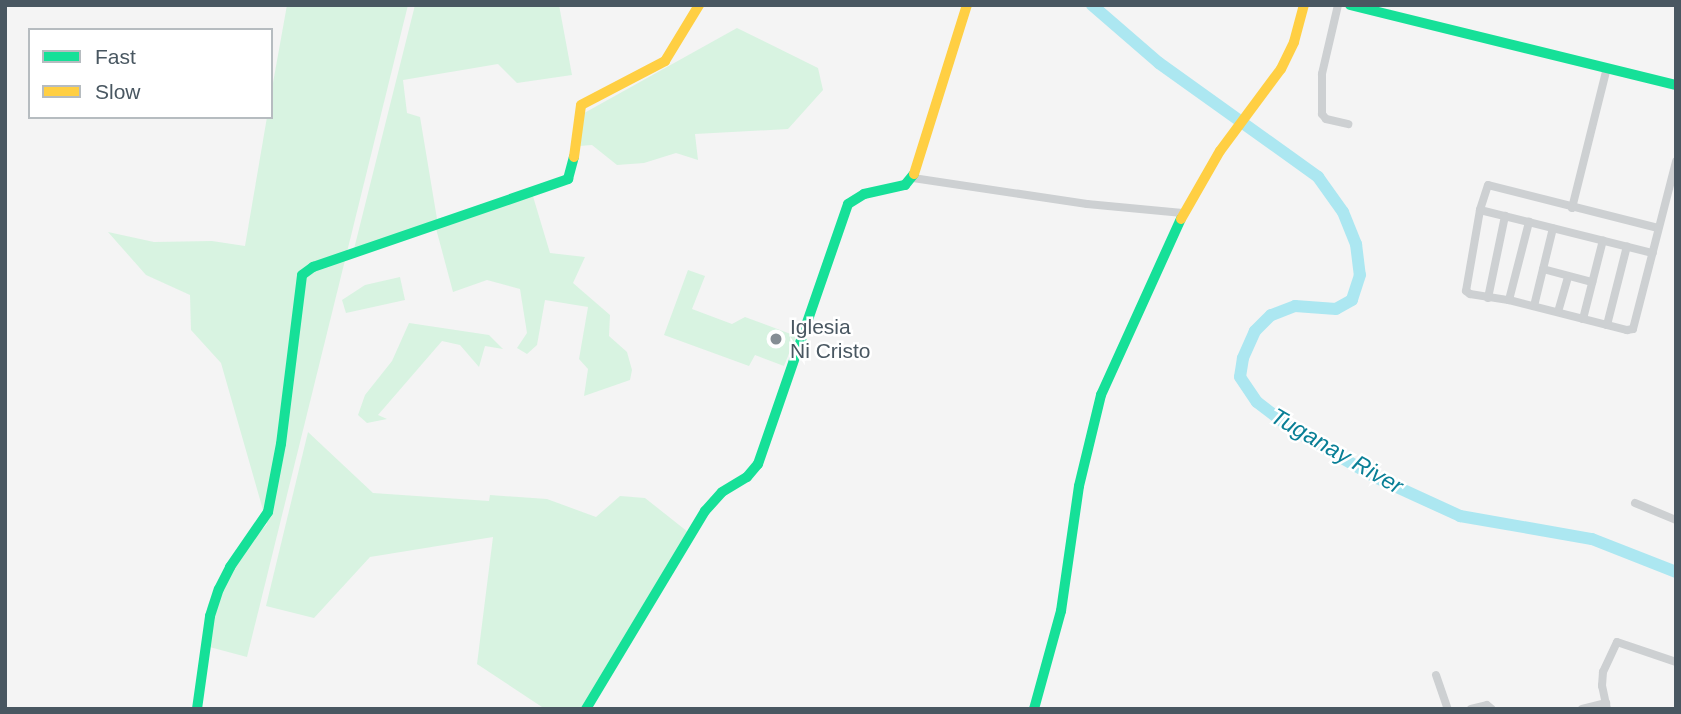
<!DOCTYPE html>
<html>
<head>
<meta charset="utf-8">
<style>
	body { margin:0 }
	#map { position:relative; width:1681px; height:714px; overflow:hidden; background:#f4f4f4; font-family:Arial,sans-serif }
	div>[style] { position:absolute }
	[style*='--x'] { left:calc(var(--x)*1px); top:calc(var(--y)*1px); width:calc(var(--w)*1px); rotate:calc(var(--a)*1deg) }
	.green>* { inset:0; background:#d8f3e1 }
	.river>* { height:12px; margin:-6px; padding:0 6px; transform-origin:6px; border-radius:6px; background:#ace7f1 }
	.street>* { height:8px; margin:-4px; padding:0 4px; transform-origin:4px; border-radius:4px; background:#cdd0d2 }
	.fast>* { height:10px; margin:-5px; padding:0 5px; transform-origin:5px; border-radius:5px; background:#16e098 }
	.slow>* { height:10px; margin:-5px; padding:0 5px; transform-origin:5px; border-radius:5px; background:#ffcf43 }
	.dots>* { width:19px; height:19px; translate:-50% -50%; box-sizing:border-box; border:4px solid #fff; border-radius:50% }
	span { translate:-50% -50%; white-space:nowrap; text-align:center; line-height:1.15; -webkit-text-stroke:5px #fff; paint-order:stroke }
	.poi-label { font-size:21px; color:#495761 }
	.left { translate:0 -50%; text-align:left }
	.water-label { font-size:23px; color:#097f96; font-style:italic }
	.frame { position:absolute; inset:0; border:7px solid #495761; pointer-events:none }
	.legend { position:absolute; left:28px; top:28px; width:245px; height:91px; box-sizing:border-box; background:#fff; border:2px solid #b6bcc0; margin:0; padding:9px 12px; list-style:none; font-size:21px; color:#495761 }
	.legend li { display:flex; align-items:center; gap:14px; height:35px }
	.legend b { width:35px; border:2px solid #b6bcc0 }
</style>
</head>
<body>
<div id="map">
	<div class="green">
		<div style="clip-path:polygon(287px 5px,408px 5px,247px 657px,202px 645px,208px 605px,221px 576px,267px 524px,221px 363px,191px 330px,190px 295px,146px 275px,108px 232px,154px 242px,212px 241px,245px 246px,267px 117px,271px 117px,271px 94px)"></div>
		<div style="clip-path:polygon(415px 5px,559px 5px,572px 75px,517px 83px,498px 64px,403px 80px,407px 113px,420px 117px,437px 219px,532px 193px,550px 253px,585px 257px,573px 283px,610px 315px,609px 336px,627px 352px,632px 370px,630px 380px,584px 396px,588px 369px,579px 359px,588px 307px,545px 300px,537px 345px,527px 354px,517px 348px,527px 333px,520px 289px,487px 280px,453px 292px,434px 221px,354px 249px)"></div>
		<div style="clip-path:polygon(737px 28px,818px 68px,823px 90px,788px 129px,695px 134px,698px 160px,676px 153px,644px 163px,617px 165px,592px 145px,579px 146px,577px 117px)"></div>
		<div style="clip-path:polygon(688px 270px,705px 276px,692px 309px,732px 324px,745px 317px,796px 336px,784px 366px,755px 355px,749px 366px,664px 335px)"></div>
		<div style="clip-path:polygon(400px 277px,405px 300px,346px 313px,342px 300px,365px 285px)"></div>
		<div style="clip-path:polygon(409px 323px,489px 335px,503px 349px,485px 346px,479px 367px,460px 345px,442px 341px,378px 415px,387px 419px,367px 423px,358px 415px,365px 395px,392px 361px)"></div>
		<div style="clip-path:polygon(308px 432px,373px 493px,489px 501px,490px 495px,547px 499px,596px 517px,620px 496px,645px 498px,688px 532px,586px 709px,545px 709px,477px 664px,493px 537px,370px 557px,314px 618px,266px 606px)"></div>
	</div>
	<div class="river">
		<div style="--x:1092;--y:5;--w:89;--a:40.9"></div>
		<div style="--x:1159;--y:63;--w:196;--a:35.6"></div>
		<div style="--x:1318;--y:177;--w:43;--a:54.5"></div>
		<div style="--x:1343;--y:212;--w:35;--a:68"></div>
		<div style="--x:1356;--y:244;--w:31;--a:83"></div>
		<div style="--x:1360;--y:275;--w:26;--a:108"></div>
		<div style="--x:1352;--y:300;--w:18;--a:151"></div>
		<div style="--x:1336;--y:309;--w:41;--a:-175.8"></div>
		<div style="--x:1295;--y:306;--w:26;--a:159"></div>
		<div style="--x:1271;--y:315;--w:23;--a:135"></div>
		<div style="--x:1255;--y:331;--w:30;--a:114"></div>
		<div style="--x:1243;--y:358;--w:19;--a:99"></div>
		<div style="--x:1240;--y:377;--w:30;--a:56"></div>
		<div style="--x:1257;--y:402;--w:44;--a:37.6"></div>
		<div style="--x:1292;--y:429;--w:96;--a:30"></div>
		<div style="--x:1375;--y:477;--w:94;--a:24.6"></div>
		<div style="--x:1460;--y:516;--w:134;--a:9.9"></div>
		<div style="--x:1592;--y:539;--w:90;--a:21.4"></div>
	</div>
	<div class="street">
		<div style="--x:1338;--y:5;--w:71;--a:103.1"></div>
		<div style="--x:1322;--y:74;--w:40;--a:90"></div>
		<div style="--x:1322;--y:114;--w:6;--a:51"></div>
		<div style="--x:1326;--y:119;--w:23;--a:13"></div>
		<div style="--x:913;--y:178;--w:176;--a:8.5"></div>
		<div style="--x:1087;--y:204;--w:96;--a:5.4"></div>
		<div style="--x:1572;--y:208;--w:144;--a:-76"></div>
		<div style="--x:1480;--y:210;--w:178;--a:14"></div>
		<div style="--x:1658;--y:228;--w:175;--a:-165.8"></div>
		<div style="--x:1488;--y:185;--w:26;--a:108"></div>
		<div style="--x:1480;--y:210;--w:82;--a:99.8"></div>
		<div style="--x:1466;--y:291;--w:5;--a:37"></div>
		<div style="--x:1470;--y:294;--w:39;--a:9"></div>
		<div style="--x:1509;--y:300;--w:122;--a:14.3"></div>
		<div style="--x:1627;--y:330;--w:6;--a:-9"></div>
		<div style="--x:1633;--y:329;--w:173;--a:-75.6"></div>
		<div style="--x:1543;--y:269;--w:51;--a:14.9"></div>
		<div style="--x:1488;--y:298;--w:84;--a:-78.3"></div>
		<div style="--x:1509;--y:300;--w:81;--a:-75.6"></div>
		<div style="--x:1534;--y:306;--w:80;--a:-76.3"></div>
		<div style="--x:1558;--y:312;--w:37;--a:-74"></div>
		<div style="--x:1583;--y:319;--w:81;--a:-75.8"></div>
		<div style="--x:1607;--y:325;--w:81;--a:-75.8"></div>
		<div style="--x:1635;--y:503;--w:44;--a:22.5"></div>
		<div style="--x:1436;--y:675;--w:36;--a:71"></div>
		<div style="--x:1471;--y:709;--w:16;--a:-14"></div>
		<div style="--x:1487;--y:705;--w:6;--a:39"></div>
		<div style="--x:1582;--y:709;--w:25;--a:-14"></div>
		<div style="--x:1607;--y:709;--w:24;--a:-102"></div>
		<div style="--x:1602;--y:686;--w:14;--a:-86"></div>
		<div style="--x:1603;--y:672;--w:33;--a:-65"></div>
		<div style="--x:1617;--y:642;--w:62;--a:18.7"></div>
	</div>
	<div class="fast">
		<div style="--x:1350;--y:5;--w:336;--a:13.8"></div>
		<div style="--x:197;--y:709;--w:94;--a:-82"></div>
		<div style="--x:210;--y:616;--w:28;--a:-72"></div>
		<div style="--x:219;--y:589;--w:25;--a:-63"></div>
		<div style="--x:230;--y:567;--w:67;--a:-55.4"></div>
		<div style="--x:268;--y:512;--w:69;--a:-79.2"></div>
		<div style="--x:281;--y:444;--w:170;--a:-82.9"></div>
		<div style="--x:302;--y:275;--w:14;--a:-36"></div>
		<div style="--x:313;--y:267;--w:270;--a:-19"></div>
		<div style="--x:568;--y:179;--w:23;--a:-75"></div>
		<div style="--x:586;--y:709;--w:231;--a:-59"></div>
		<div style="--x:705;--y:511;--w:25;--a:-48"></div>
		<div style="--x:722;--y:492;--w:29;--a:-31"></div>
		<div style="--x:747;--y:477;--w:17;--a:-50"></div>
		<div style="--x:758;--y:464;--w:275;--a:-70.9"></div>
		<div style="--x:848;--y:204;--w:19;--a:-32"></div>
		<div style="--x:864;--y:194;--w:42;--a:-12.4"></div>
		<div style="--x:905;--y:185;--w:14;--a:-51"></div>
		<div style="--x:1034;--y:709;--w:102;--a:-74.6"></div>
		<div style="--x:1061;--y:611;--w:126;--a:-81.8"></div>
		<div style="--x:1079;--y:486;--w:94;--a:-76.4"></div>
		<div style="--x:1101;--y:395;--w:193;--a:-65.6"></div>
	</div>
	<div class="slow">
		<div style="--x:574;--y:157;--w:52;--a:-82.3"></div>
		<div style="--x:581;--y:105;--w:95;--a:-27.6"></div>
		<div style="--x:665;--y:61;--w:66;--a:-58.7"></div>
		<div style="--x:914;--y:174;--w:177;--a:-72.6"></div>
		<div style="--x:1181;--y:219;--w:78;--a:-60.2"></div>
		<div style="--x:1220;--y:151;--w:102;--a:-53.4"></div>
		<div style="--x:1281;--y:69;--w:30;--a:-64"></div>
		<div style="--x:1294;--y:42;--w:38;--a:-75"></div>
	</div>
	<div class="dots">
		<div style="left:776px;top:339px;background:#858e94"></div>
	</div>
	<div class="poi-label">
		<span class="left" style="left:790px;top:339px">Iglesia<br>Ni Cristo</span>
	</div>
	<div class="water-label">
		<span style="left:1337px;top:451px;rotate:30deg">Tuganay River</span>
	</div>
	<div class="frame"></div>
	<ul class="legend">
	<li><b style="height:9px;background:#16e098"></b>Fast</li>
	<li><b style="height:9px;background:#ffcf43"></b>Slow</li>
	</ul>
</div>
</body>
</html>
